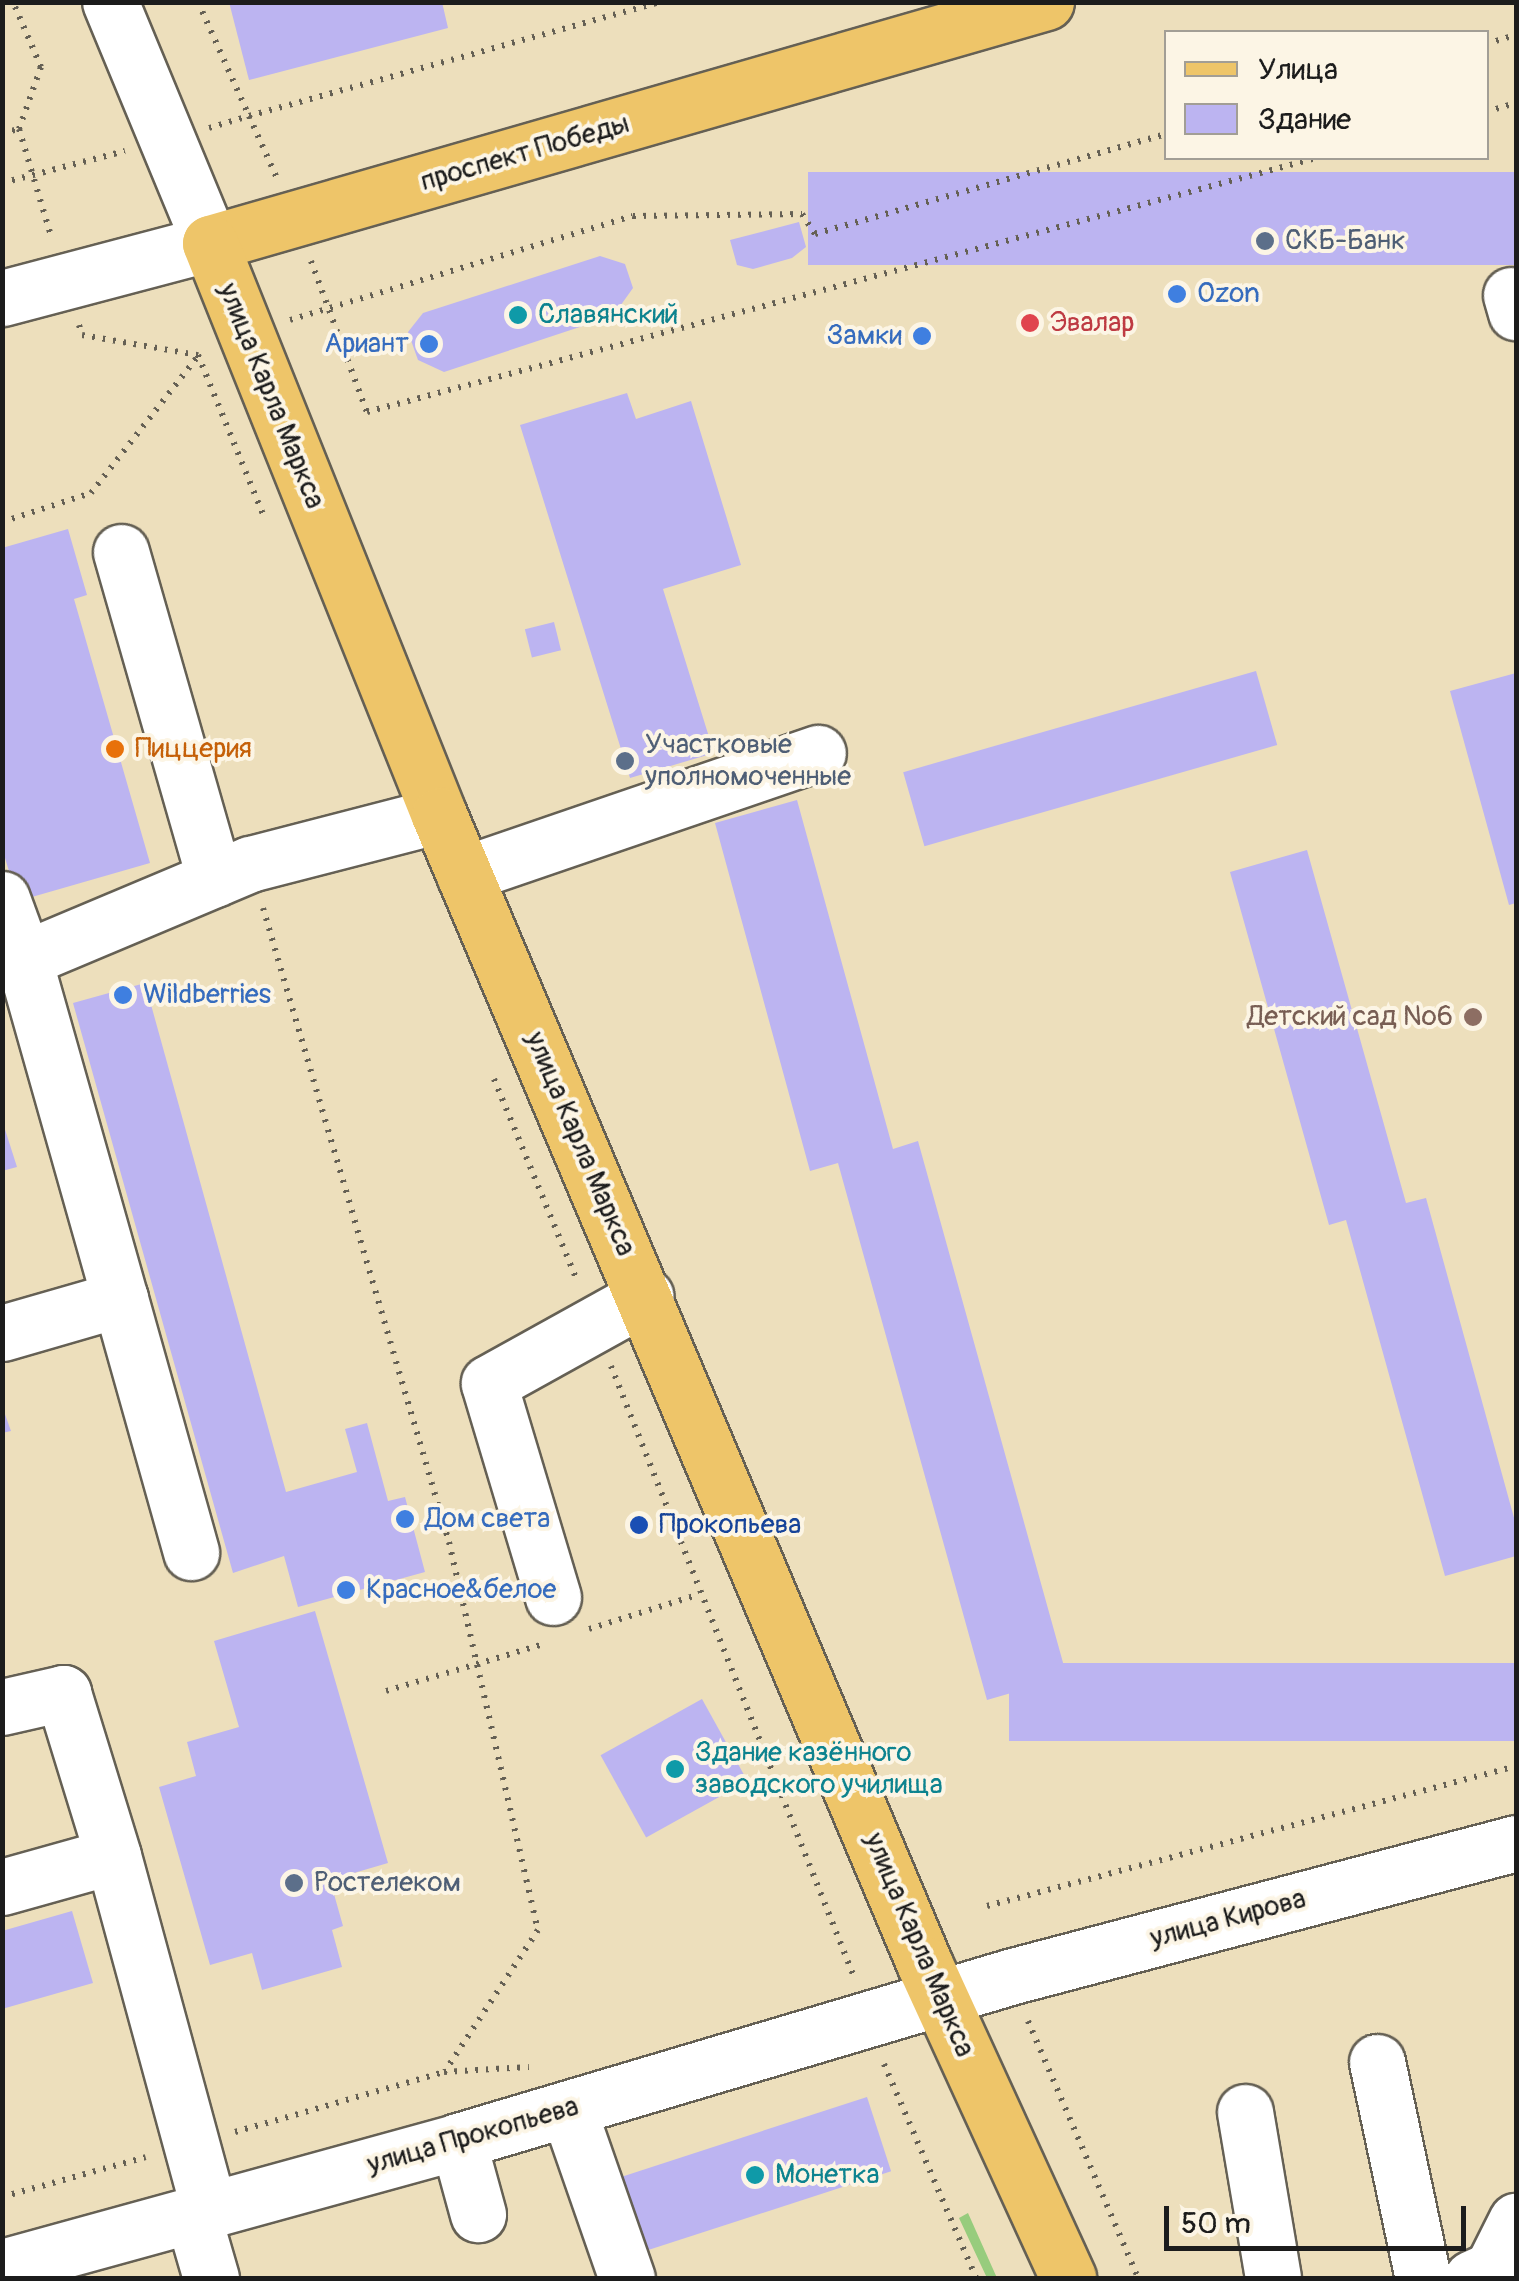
<!DOCTYPE html>
<html>
<head>
<meta charset="utf-8">
<style>
	body { margin:0 }
	#map { position:relative; width:1519px; height:2281px; overflow:hidden; background:#eddfbc; font-family:Pangolin,sans-serif }
	div>[style] { position:absolute }
	[style*='--x'] { left:calc(var(--x)*1px); top:calc(var(--y)*1px); width:calc(var(--w)*1px); rotate:calc(var(--a)*1deg) }
	.green>* { inset:0; background:#97cc7d }
	.building>* { inset:0; background:#bcb4f1; transform-origin:0 0 }
	.path>* { height:6px; margin-top:-3px; transform-origin:0; background:repeating-linear-gradient(90deg,#656054 0 2.5px,transparent 0 10.5px) }
	.roads { filter:drop-shadow(2px 0 #656054) drop-shadow(-2px 0 #656054) drop-shadow(0 2px #656054) drop-shadow(0 -2px #656054) }
	.minor>* { height:55px; margin:-27.5px; padding:0 27.5px; transform-origin:27.5px; border-radius:27.5px; background:#fff }
	.major>* { height:55px; margin:-27.5px; padding:0 27.5px; transform-origin:27.5px; border-radius:27.5px; background:#eec569 }
	.dots>* { width:28px; height:28px; translate:-50% -50%; box-sizing:border-box; border:5px solid #fcf5e5; border-radius:50% }
	span { translate:-50% -50%; white-space:nowrap; text-align:center; line-height:1.15; -webkit-text-stroke:8px #fcf5e5; paint-order:stroke }
	.street-label { font-size:28px; color:#1c1c1c }
	.service-label { font-size:28px; color:#4e5e75 }
	.left { translate:0 -50%; text-align:left }
	.shop-label { font-size:28px; color:#366cbe }
	.right { translate:-100% -50%; text-align:right }
	.culture-label { font-size:28px; color:#0d838f }
	.health-label { font-size:28px; color:#be3a42 }
	.food-label { font-size:28px; color:#c56008 }
	.education-label { font-size:28px; color:#785e54 }
	.transit-label { font-size:28px; color:#164399 }
	.frame { position:absolute; inset:0; border:5px solid #1c1c1c; pointer-events:none }
	.legend { position:absolute; left:1164px; top:30px; width:325px; height:130px; box-sizing:border-box; background:#fcf5e5; border:2px solid #a29e95; margin:0; padding:12px 18px; list-style:none; font-size:30px; color:#1c1c1c }
	.legend li { display:flex; align-items:center; gap:20px; height:50px }
	.legend b { width:50px; border:2px solid #a29e95 }
	.scale { position:absolute; left:1164px; top:2206px; width:302px; height:45px; box-sizing:border-box; border:5px solid #1c1c1c; border-top:0; padding-left:12px; font-size:30px; line-height:35px; white-space:nowrap; color:#1c1c1c; -webkit-text-stroke:8px #fcf5e5; paint-order:stroke }
</style>
</head>
<body>
<div id="map">
	<div class="green">
		<div style="clip-path:polygon(968px 2213px,997px 2278px,987px 2278px,959px 2218px)"></div>
	</div>
	<div class="building">
		<div style="clip-path:polygon(229px 2px,442px 2px,448px 28px,249px 80px)"></div>
		<div style="left:1516px;top:172px;width:93px;height:708px;rotate:90deg"></div>
		<div style="clip-path:polygon(799px 222px,806px 247px,792px 258px,753px 269px,737px 265px,730px 240px)"></div>
		<div style="clip-path:polygon(600px 256px,625px 264px,633px 288px,613px 316px,444px 372px,418px 360px,408px 332px,423px 313px)"></div>
		<div style="clip-path:polygon(627px 393px,636px 419px,691px 401px,741px 565px,663px 589px,714px 753px,630px 778px,520px 425px)"></div>
		<div style="clip-path:polygon(68px 529px,87px 595px,74px 599px,150px 863px,18px 901px,2px 848px,2px 548px)"></div>
		<div style="left:554px;top:622px;width:29px;height:30px;rotate:76deg"></div>
		<div style="left:1256px;top:671px;width:77px;height:367px;rotate:74deg"></div>
		<div style="clip-path:polygon(1516px 673px,1516px 903px,1509px 905px,1450px 691px)"></div>
		<div style="clip-path:polygon(797px 800px,893px 1149px,918px 1141px,1067px 1677px,987px 1700px,838px 1163px,810px 1171px,715px 823px)"></div>
		<div style="clip-path:polygon(1307px 850px,1406px 1203px,1426px 1198px,1516px 1525px,1516px 1556px,1445px 1576px,1346px 1220px,1329px 1225px,1230px 872px)"></div>
		<div style="clip-path:polygon(145px 983px,286px 1492px,357px 1472px,345px 1429px,367px 1423px,388px 1501px,405px 1497px,425px 1572px,298px 1607px,284px 1556px,233px 1573px,73px 1003px)"></div>
		<div style="clip-path:polygon(2px 1120px,17px 1167px,2px 1171px)"></div>
		<div style="clip-path:polygon(2px 1406px,11px 1431px,2px 1433px)"></div>
		<div style="clip-path:polygon(315px 1611px,388px 1863px,330px 1880px,343px 1926px,332px 1930px,342px 1967px,262px 1990px,252px 1953px,210px 1965px,159px 1787px,196px 1776px,187px 1742px,239px 1727px,214px 1641px)"></div>
		<div style="left:1516px;top:1663px;width:78px;height:507px;rotate:90deg"></div>
		<div style="left:702px;top:1699px;width:94px;height:116px;rotate:61deg"></div>
		<div style="clip-path:polygon(72px 1911px,93px 1983px,2px 2009px,2px 1931px)"></div>
		<div style="left:867px;top:2097px;width:78px;height:261px;rotate:72deg"></div>
	</div>
	<div class="path">
		<div style="--x:198;--y:2;--w:125;--a:65.9"></div>
		<div style="--x:249;--y:116;--w:426;--a:-15.5"></div>
		<div style="--x:1486;--y:44;--w:31;--a:-17"></div>
		<div style="--x:1486;--y:112;--w:31;--a:-17"></div>
		<div style="--x:209;--y:128;--w:42;--a:-16.7"></div>
		<div style="--x:249;--y:116;--w:66;--a:65.8"></div>
		<div style="--x:19;--y:129;--w:112;--a:73.3"></div>
		<div style="--x:2;--y:133;--w:17;--a:-13"></div>
		<div style="--x:19;--y:129;--w:66;--a:-70.5"></div>
		<div style="--x:41;--y:67;--w:71;--a:-113.3"></div>
		<div style="--x:2;--y:183;--w:127;--a:-14.6"></div>
		<div style="--x:311;--y:261;--w:161;--a:69.7"></div>
		<div style="--x:367;--y:412;--w:982;--a:-14.98"></div>
		<div style="--x:290;--y:320;--w:358;--a:-16.9"></div>
		<div style="--x:633;--y:216;--w:169;--a:-0.7"></div>
		<div style="--x:802;--y:214;--w:24;--a:57"></div>
		<div style="--x:815;--y:234;--w:365;--a:-15.9"></div>
		<div style="--x:79;--y:325;--w:10;--a:73"></div>
		<div style="--x:82;--y:335;--w:118;--a:9.8"></div>
		<div style="--x:198;--y:355;--w:175;--a:67.8"></div>
		<div style="--x:2;--y:522;--w:94;--a:-18"></div>
		<div style="--x:91;--y:493;--w:175;--a:-52"></div>
		<div style="--x:263;--y:908;--w:661;--a:73.65"></div>
		<div style="--x:449;--y:1542;--w:398;--a:77.1"></div>
		<div style="--x:538;--y:1930;--w:169;--a:123.4"></div>
		<div style="--x:494;--y:1079;--w:217;--a:67.6"></div>
		<div style="--x:611;--y:1366;--w:658;--a:68.31"></div>
		<div style="--x:589;--y:1629;--w:113;--a:-17.5"></div>
		<div style="--x:386;--y:1691;--w:165;--a:-16.6"></div>
		<div style="--x:987;--y:1906;--w:547;--a:-14.82"></div>
		<div style="--x:1028;--y:2021;--w:280;--a:66.8"></div>
		<div style="--x:884;--y:2064;--w:233;--a:66.7"></div>
		<div style="--x:235;--y:2132;--w:217;--a:-16"></div>
		<div style="--x:444;--y:2072;--w:85;--a:-3.4"></div>
		<div style="--x:2;--y:2197;--w:149;--a:-15.5"></div>
	</div>
	<div class="roads">
		<div class="minor">
			<div style="--x:1511;--y:295;--w:18;--a:74"></div>
			<div style="--x:2;--y:298;--w:215;--a:-14.8"></div>
			<div style="--x:210;--y:243;--w:261;--a:-112.5"></div>
			<div style="--x:121;--y:552;--w:340;--a:74"></div>
			<div style="--x:464;--y:874;--w:374;--a:-18.9"></div>
			<div style="--x:2;--y:899;--w:64;--a:69.9"></div>
			<div style="--x:120;--y:1299;--w:263;--a:74.3"></div>
			<div style="--x:2;--y:1333;--w:123;--a:-16.1"></div>
			<div style="--x:120;--y:1299;--w:353;--a:-105.8"></div>
			<div style="--x:24;--y:959;--w:245;--a:-22.8"></div>
			<div style="--x:250;--y:864;--w:195;--a:-14.5"></div>
			<div style="--x:553;--y:1597;--w:223;--a:-106.7"></div>
			<div style="--x:489;--y:1383;--w:179;--a:-29"></div>
			<div style="--x:2;--y:1707;--w:63;--a:-12.9"></div>
			<div style="--x:63;--y:1693;--w:170;--a:72.9"></div>
			<div style="--x:2;--y:1887;--w:115;--a:-15.6"></div>
			<div style="--x:113;--y:1856;--w:369;--a:74.8"></div>
			<div style="--x:1377;--y:2062;--w:221;--a:78"></div>
			<div style="--x:568;--y:2109;--w:179;--a:70.8"></div>
			<div style="--x:1245;--y:2112;--w:168;--a:80.4"></div>
			<div style="--x:458;--y:2141;--w:76;--a:74.7"></div>
			<div style="--x:193;--y:2216;--w:65;--a:73.8"></div>
			<div style="--x:2;--y:2267;--w:473;--a:-15.4"></div>
			<div style="--x:458;--y:2141;--w:579;--a:-16.56"></div>
			<div style="--x:1013;--y:1976;--w:520;--a:-14.81"></div>
			<div style="--x:1472;--y:2278;--w:22;--a:-24"></div>
			<div style="--x:1492;--y:2269;--w:54;--a:-63.4"></div>
		</div>
		<div class="major">
			<div style="--x:1046;--y:2;--w:870;--a:163.92"></div>
			<div style="--x:210;--y:243;--w:616;--a:68.18"></div>
			<div style="--x:439;--y:815;--w:1248;--a:67.09"></div>
			<div style="--x:925;--y:1965;--w:344;--a:65.4"></div>
		</div>
	</div>
	<div class="dots">
		<div style="left:1265px;top:241px;background:#5c6f8a"></div>
		<div style="left:1177px;top:294px;background:#3f7fe0"></div>
		<div style="left:518px;top:315px;background:#0f9aa8"></div>
		<div style="left:1030px;top:323px;background:#e0444e"></div>
		<div style="left:922px;top:336px;background:#3f7fe0"></div>
		<div style="left:429px;top:344px;background:#3f7fe0"></div>
		<div style="left:115px;top:749px;background:#e8710a"></div>
		<div style="left:625px;top:761px;background:#5c6f8a"></div>
		<div style="left:123px;top:995px;background:#3f7fe0"></div>
		<div style="left:1473px;top:1017px;background:#8d6e63"></div>
		<div style="left:405px;top:1519px;background:#3f7fe0"></div>
		<div style="left:639px;top:1525px;background:#1a4fb4"></div>
		<div style="left:346px;top:1590px;background:#3f7fe0"></div>
		<div style="left:675px;top:1769px;background:#0f9aa8"></div>
		<div style="left:294px;top:1883px;background:#5c6f8a"></div>
		<div style="left:755px;top:2175px;background:#0f9aa8"></div>
	</div>
	<div class="street-label">
		<span style="left:525px;top:153px;rotate:-16deg">проспект Победы</span>
		<span style="left:271px;top:396px;rotate:68deg">улица Карла Маркса</span>
		<span style="left:580px;top:1144px;rotate:67deg">улица Карла Маркса</span>
		<span style="left:1228px;top:1919px;rotate:-15deg">улица Кирова</span>
		<span style="left:919px;top:1945px;rotate:67deg">улица Карла Маркса</span>
		<span style="left:473px;top:2136px;rotate:-16deg">улица Прокопьева</span>
	</div>
	<div class="service-label">
		<span class="left" style="left:1285px;top:241px">СКБ-Банк</span>
		<span class="left" style="left:645px;top:761px">Участковые<br>уполномоченные</span>
		<span class="left" style="left:314px;top:1883px">Ростелеком</span>
	</div>
	<div class="shop-label">
		<span class="left" style="left:1197px;top:294px">Ozon</span>
		<span class="right" style="left:902px;top:336px">Замки</span>
		<span class="right" style="left:409px;top:344px">Ариант</span>
		<span class="left" style="left:143px;top:995px">Wildberries</span>
		<span class="left" style="left:425px;top:1519px">Дом света</span>
		<span class="left" style="left:366px;top:1590px">Красное&amp;белое</span>
	</div>
	<div class="culture-label">
		<span class="left" style="left:538px;top:315px">Славянский</span>
		<span class="left" style="left:695px;top:1769px">Здание казённого<br>заводского училища</span>
		<span class="left" style="left:775px;top:2175px">Монетка</span>
	</div>
	<div class="health-label">
		<span class="left" style="left:1050px;top:323px">Эвалар</span>
	</div>
	<div class="food-label">
		<span class="left" style="left:135px;top:749px">Пиццерия</span>
	</div>
	<div class="education-label">
		<span class="right" style="left:1453px;top:1017px">Детский сад №6</span>
	</div>
	<div class="transit-label">
		<span class="left" style="left:659px;top:1525px">Прокопьева</span>
	</div>
	<div class="frame"></div>
	<ul class="legend">
	<li><b style="height:12px;background:#eec569"></b>Улица</li>
	<li><b style="height:28px;background:#bcb4f1"></b>Здание</li>
	</ul>
	<div class="scale">50 m</div>
</div>
</body>
</html>
